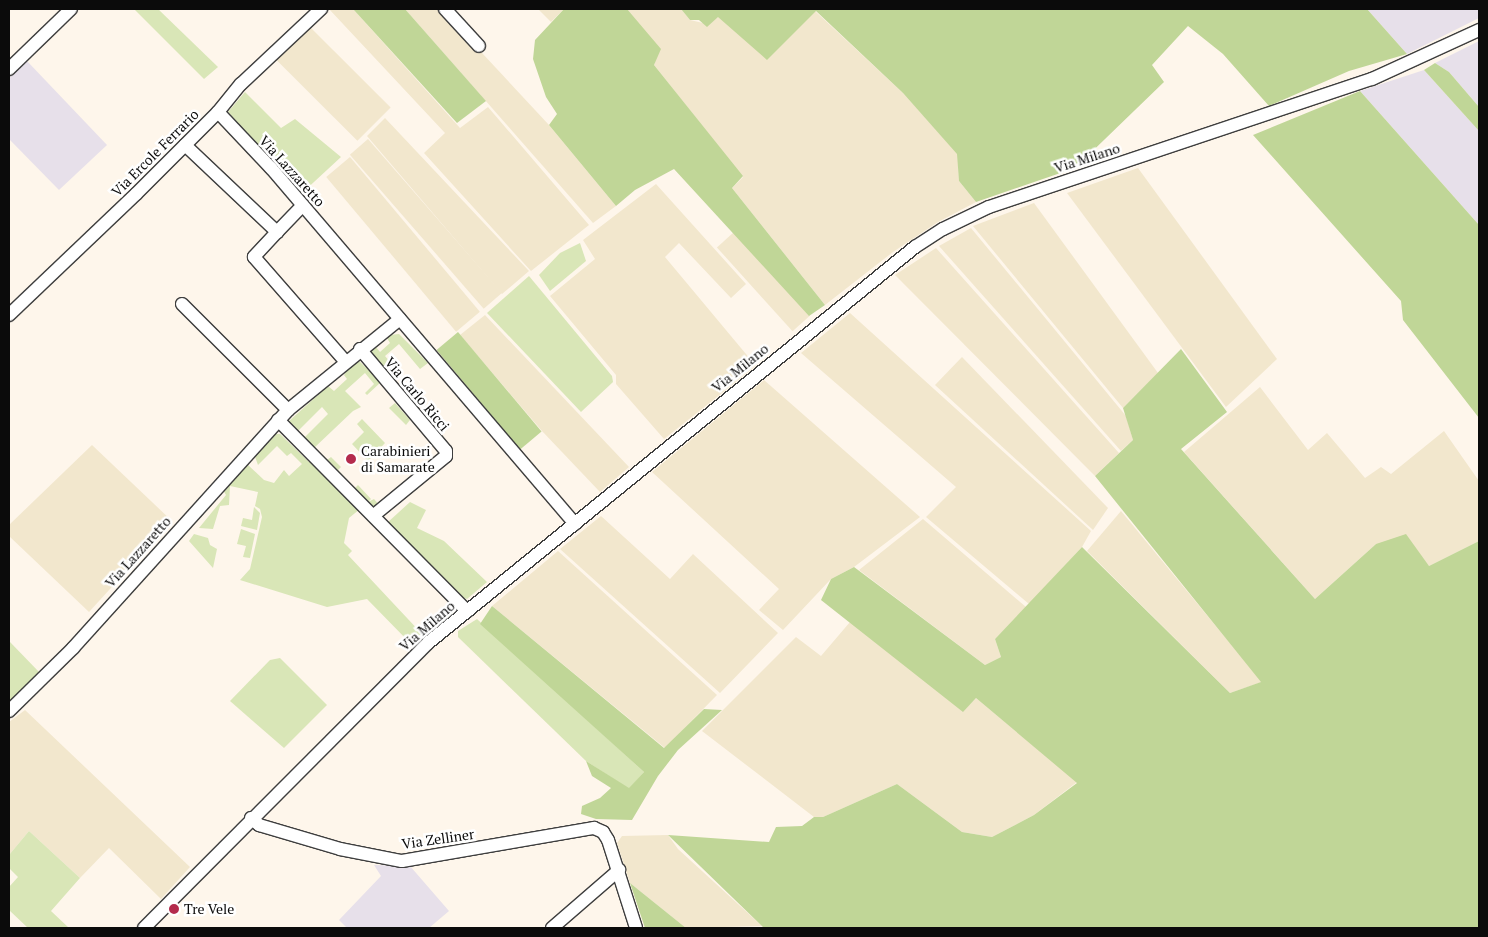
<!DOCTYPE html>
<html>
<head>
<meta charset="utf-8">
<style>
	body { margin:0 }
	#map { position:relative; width:1488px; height:937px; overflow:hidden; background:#fef6eb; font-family:"PT Serif",serif }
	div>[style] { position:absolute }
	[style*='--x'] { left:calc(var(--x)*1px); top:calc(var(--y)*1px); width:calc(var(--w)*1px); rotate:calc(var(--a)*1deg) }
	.industrial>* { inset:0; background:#e7e0ea }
	.farmland>* { inset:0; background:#f2e7cd; transform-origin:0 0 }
	.green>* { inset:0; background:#d9e6b7 }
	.forest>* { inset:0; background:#c0d697; transform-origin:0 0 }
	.roads { filter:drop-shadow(1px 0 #3e3e3e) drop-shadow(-1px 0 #3e3e3e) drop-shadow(0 1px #3e3e3e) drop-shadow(0 -1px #3e3e3e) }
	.minor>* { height:12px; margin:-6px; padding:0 6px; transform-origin:6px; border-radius:6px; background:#fff }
	.dots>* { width:14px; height:14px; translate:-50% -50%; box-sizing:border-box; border:2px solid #fff; border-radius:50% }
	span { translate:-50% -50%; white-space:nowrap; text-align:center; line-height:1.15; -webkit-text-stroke:5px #fff; paint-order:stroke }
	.street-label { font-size:14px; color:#0b0b0b }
	.poi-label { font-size:14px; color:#0b0b0b }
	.left { translate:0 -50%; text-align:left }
	.frame { position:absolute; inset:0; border:10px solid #0b0b0b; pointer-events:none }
</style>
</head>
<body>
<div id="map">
	<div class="industrial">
		<div style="clip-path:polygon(1367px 9px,1479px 9px,1479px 18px,1407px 54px)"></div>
		<div style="clip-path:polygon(1479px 41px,1479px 107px,1449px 72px,1435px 63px)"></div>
		<div style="clip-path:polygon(27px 61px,107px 145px,59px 190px,9px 139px,9px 78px)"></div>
		<div style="clip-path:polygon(1424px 70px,1479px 131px,1479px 225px,1360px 91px)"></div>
		<div style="clip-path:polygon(374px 865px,410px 866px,449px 911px,429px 928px,347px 928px,339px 920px,381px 876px)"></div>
	</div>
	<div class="farmland">
		<div style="clip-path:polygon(329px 9px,353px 9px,460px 128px,488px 107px,589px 225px,531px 271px,424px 153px,445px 133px)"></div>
		<div style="clip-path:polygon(405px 9px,441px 9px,549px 125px,616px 206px,593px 223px)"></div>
		<div style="clip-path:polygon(538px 9px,564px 9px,551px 22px)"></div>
		<div style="clip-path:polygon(627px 9px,681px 9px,690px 20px,703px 23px,718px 17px,815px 11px,903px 93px,958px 154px,959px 181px,976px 202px,938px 222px,893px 252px,825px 305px,732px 188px,743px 177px,654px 65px,656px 58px)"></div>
		<div style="left:310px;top:27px;width:114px;height:47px;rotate:45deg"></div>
		<div style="clip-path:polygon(385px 118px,529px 271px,502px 294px,367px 136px)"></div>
		<div style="left:368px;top:139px;width:204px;height:24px;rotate:49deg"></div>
		<div style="left:350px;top:157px;width:202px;height:31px;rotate:50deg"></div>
		<div style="clip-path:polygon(1138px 168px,1277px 359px,1226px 407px,1067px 193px)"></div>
		<div style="clip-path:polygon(656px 184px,746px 284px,731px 298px,679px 243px,665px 257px,756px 366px,664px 439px,616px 384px,616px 375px,550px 296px,595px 259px,583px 240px)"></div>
		<div style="clip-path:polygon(1034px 203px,1158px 373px,1123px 408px,973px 226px)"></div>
		<div style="clip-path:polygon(971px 228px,1126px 416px,1133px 440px,1121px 451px,939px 246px)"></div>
		<div style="left:734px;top:232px;width:113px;height:23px;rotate:48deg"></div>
		<div style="clip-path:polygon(936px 248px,1119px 453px,1095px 476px,895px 275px)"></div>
		<div style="clip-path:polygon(850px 313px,1091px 531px,1082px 547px,1029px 604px,926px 517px,956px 487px,801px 353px)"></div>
		<div style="clip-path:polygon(485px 315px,629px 467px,600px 492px,542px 431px,460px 335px)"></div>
		<div style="clip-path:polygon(962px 357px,1108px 508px,1093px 530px,935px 385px)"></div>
		<div style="clip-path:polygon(764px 380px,920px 517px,854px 567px,831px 579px,783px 630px,759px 610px,779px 589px,652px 472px)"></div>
		<div style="clip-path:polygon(1260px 387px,1308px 450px,1327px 433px,1365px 478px,1381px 467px,1391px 474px,1444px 431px,1479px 481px,1479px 541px,1429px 566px,1376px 544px,1315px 599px,1184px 452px)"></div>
		<div style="clip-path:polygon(92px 445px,172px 521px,89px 612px,9px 536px,9px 525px)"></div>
		<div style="clip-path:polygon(1121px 511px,1262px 682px,1230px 693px,1087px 551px)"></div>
		<div style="clip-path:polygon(601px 516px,670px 579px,693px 554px,778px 633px,720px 693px,560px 549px)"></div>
		<div style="clip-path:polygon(923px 519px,1026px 607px,995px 639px,1001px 657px,985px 665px,859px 570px)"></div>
		<div style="clip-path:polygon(558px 551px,717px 695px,665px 748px,492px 606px)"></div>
		<div style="clip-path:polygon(850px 622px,963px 711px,976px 698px,1077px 782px,1034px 815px,992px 837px,962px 832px,897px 784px,823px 817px,814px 817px,702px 731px,796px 637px,821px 656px)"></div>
		<div style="clip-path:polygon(25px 710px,190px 867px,161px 899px,109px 848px,80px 878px,29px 831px,9px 855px,9px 722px)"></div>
		<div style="clip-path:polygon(668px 835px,678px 849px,762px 926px,686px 928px,630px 883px,617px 843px,622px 836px)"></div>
	</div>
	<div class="green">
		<div style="clip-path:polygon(134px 9px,158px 9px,218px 67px,204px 79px)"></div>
		<div style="clip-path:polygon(245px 92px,281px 128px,295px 119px,341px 157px,301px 194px,228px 112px)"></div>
		<div style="clip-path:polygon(580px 243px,586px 261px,550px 291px,539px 275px,560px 253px)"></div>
		<div style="clip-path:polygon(529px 276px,612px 376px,613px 382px,581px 412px,487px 313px)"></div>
		<div style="clip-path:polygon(399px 334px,428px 363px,420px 369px,399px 344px,385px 356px,391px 363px,385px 370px,370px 353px,375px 346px,380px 352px,390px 343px,387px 338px,389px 335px)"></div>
		<div style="clip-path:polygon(evenodd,359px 361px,381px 382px,367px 395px,365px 393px,374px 384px,365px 373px,345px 391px,361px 407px,353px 411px,314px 448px,288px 422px,328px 386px,334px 391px,347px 379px,344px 375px,348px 369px,359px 361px,322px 407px,328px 414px,305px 437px,298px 431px,322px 407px)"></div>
		<div style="clip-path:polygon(395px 403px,410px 420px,406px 425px,389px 408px)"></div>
		<div style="clip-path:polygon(362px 419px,385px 443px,368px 461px,352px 444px,364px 432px,357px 424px)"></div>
		<div style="clip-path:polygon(275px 434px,280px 434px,309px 462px,312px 460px,360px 509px,349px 518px,344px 543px,352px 551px,348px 555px,422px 634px,411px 644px,367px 599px,327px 607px,240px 580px,250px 569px,262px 517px,260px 509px,255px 506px,258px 492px,230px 486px,229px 505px,220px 506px,213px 529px,199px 528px,226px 495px,223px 490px,247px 464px,264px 480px,274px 483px,284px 470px,289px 476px,302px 464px,291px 453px,287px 456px,277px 446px,258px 465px,254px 454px)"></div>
		<div style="clip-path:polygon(322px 454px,327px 460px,331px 457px,341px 467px,338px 470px,355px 488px,358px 485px,371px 499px,368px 502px,374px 499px,380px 506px,372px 508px)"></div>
		<div style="clip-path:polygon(410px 502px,426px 510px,417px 528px,444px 541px,487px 582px,467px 599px,459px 596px,387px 523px)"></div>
		<div style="clip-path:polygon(254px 507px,260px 513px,257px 530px,241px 526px,243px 518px,252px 520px)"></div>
		<div style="clip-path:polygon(241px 529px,255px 534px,250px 558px,243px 557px,246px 546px,237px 544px)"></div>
		<div style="clip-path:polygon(194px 534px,208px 538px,210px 545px,217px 549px,213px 568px,189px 541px)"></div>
		<div style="clip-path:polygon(451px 602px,454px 607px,453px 613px,433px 631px,429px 626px,452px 608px)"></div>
		<div style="clip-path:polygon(477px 619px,644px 772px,629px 789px,586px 761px,458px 637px,458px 631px)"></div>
		<div style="clip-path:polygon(9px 641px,40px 673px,9px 704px)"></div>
		<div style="clip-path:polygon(280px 658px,327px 705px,284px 748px,230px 701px,270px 660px)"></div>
		<div style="clip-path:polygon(29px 831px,80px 878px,51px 911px,69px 928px,28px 928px,9px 910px,9px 887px,18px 877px,9px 868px,9px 855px)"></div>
	</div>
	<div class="forest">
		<div style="clip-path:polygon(353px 9px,405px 9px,486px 101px,457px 123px)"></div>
		<div style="clip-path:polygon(564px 9px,627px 9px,661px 49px,654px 65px,743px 176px,732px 188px,825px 305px,809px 316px,674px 169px,635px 190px,616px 206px,549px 125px,557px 114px,546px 97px,533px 59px,535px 40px)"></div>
		<div style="clip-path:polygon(681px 9px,1367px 9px,1407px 54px,1349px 71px,1269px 106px,1223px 54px,1188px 26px,1152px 65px,1164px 82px,1075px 168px,976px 202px,959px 181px,957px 154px,903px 93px,816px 11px,767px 60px,718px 17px,707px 27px,699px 20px,690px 20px)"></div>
		<div style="clip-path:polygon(1435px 63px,1449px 72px,1479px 107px,1479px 131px,1424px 70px)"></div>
		<div style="clip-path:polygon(1360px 91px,1479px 225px,1479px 418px,1403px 320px,1401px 301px,1253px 135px)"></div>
		<div style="left:458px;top:332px;width:130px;height:28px;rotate:50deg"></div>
		<div style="clip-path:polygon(1181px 349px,1227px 412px,1181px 449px,1315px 599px,1376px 544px,1406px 534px,1429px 566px,1479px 541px,1479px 928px,764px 928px,668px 835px,769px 842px,776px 827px,802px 826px,814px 817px,823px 817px,897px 784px,962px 832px,992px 837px,1034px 815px,1077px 783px,976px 698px,963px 712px,821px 600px,831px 579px,854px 567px,985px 665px,1001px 657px,995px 639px,1082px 547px,1230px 693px,1261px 682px,1095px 476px,1133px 440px,1123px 408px)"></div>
		<div style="clip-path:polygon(492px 606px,664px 748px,704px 709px,722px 710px,678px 750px,658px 776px,632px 820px,596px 819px,581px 814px,582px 806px,600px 798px,611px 788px,592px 776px,586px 761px,629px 788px,644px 772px,480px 624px)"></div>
		<div style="clip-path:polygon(630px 883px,686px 928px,645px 928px)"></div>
	</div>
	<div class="roads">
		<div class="minor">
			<div style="--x:445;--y:9;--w:50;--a:47.4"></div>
			<div style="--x:9;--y:69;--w:86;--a:-44.1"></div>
			<div style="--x:218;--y:112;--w:77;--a:46.6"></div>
			<div style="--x:271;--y:168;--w:468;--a:49.5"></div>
			<div style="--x:185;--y:145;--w:127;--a:43.4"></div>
			<div style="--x:277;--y:232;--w:34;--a:133"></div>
			<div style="--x:254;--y:257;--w:138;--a:48.8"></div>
			<div style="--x:277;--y:232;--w:37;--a:-46"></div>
			<div style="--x:182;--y:304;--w:150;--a:45"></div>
			<div style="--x:9;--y:315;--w:175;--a:-43.6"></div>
			<div style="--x:136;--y:194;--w:116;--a:-45"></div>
			<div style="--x:218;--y:112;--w:36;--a:-51"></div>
			<div style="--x:241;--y:84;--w:110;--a:-43.2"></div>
			<div style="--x:360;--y:349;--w:133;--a:49.9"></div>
			<div style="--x:446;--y:451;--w:5;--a:90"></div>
			<div style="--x:446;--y:456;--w:94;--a:140.6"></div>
			<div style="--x:278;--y:420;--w:269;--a:45.3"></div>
			<div style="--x:9;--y:711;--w:90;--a:-44.5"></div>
			<div style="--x:73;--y:648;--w:321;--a:-47.9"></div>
			<div style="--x:288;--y:410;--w:144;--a:-39.1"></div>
			<div style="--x:251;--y:818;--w:11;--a:41"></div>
			<div style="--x:259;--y:825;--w:84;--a:16.5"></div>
			<div style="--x:340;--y:849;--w:63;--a:11"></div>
			<div style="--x:402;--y:861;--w:195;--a:-9.8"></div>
			<div style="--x:594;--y:828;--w:10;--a:24"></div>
			<div style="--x:603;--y:832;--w:9;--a:58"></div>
			<div style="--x:608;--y:840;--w:92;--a:72.3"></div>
			<div style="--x:144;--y:928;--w:402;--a:-45.1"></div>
			<div style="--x:428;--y:643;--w:628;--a:-39.12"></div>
			<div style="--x:915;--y:247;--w:33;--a:-33"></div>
			<div style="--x:943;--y:229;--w:51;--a:-25.6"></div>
			<div style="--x:989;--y:207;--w:404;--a:-18.5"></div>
			<div style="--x:1372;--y:79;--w:118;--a:-24.6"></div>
			<div style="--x:552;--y:928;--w:89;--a:-40.9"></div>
		</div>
	</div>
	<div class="dots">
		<div style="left:351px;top:459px;background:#b42b4d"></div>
		<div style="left:174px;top:909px;background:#b42b4d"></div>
	</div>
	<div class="street-label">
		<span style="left:155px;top:153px;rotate:-45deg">Via Ercole Ferrario</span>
		<span style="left:1087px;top:158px;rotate:-18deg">Via Milano</span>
		<span style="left:292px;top:171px;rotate:48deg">Via Lazzaretto</span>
		<span style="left:740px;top:368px;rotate:-39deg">Via Milano</span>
		<span style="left:417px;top:394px;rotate:50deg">Via Carlo Ricci</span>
		<span style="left:138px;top:552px;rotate:-48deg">Via Lazzaretto</span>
		<span style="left:427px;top:626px;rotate:-41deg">Via Milano</span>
		<span style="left:438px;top:839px;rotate:-8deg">Via Zelliner</span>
	</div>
	<div class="poi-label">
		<span class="left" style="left:361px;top:459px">Carabinieri<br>di Samarate</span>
		<span class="left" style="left:184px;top:909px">Tre Vele</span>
	</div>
	<div class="frame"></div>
</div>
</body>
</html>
